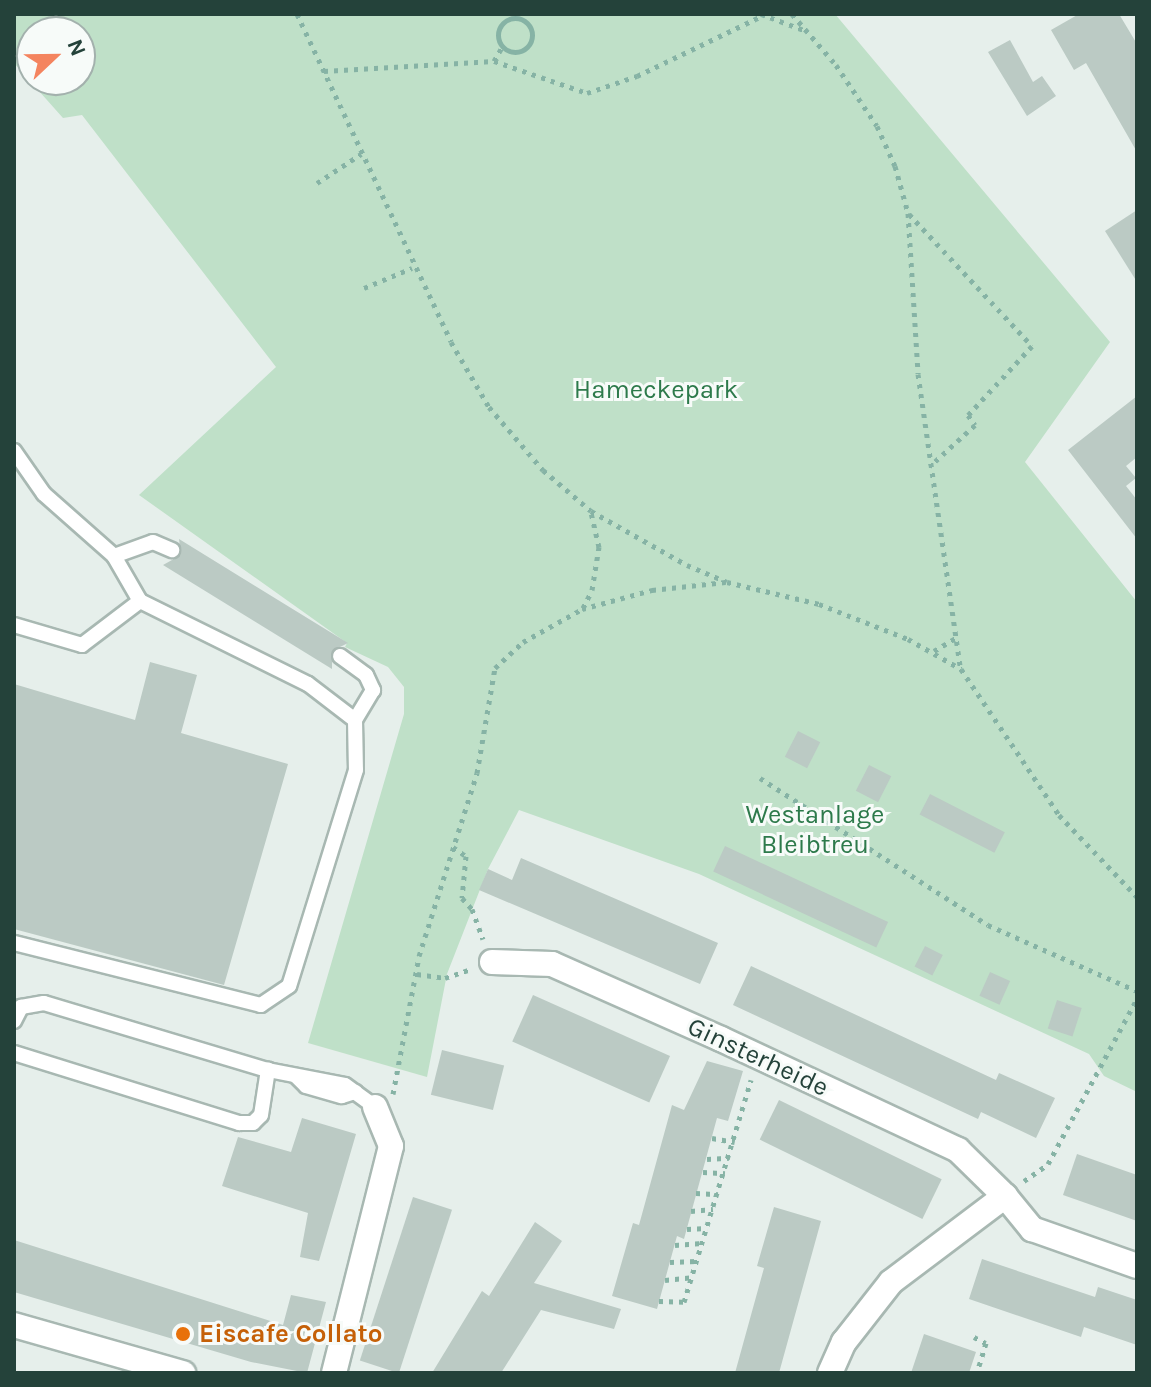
<!DOCTYPE html>
<html>
<head>
<meta charset="utf-8">
<style>
	body { margin:0 }
	#map { position:relative; width:1151px; height:1387px; overflow:hidden; background:#e6efeb; font-family:Karla,sans-serif }
	div>[style] { position:absolute }
	[style*='--x'] { left:calc(var(--x)*1px); top:calc(var(--y)*1px); width:calc(var(--w)*1px); rotate:calc(var(--a)*1deg) }
	.green>* { inset:0; background:#bfe0c8 }
	.building>* { inset:0; background:#bbcac4; transform-origin:0 0 }
	.path>* { height:5px; margin-top:-2.5px; transform-origin:0; background:repeating-linear-gradient(90deg,#86b3a5 0 4px,transparent 0 10px) }
	.path>.ring { margin:-2.5px; padding:0; box-sizing:content-box; background:none; border:5px solid #86b3a5; border-radius:50% }
	.roads { filter:drop-shadow(2px 0 #a8b8b2) drop-shadow(-2px 0 #a8b8b2) drop-shadow(0 2px #a8b8b2) drop-shadow(0 -2px #a8b8b2) }
	.lane>* { height:14px; margin:-7px; padding:0 7px; transform-origin:7px; border-radius:7px; background:#fff }
	.street>* { height:24px; margin:-12px; padding:0 12px; transform-origin:12px; border-radius:12px; background:#fff }
	.secondary>* { height:24px; margin:-12px; padding:0 12px; transform-origin:12px; border-radius:12px; background:#fff }
	.dots>* { width:22px; height:22px; translate:-50% -50%; box-sizing:border-box; border:4px solid #f7fbf9; border-radius:50% }
	span { translate:-50% -50%; white-space:nowrap; text-align:center; line-height:1.15; -webkit-text-stroke:6px #f7fbf9; paint-order:stroke }
	.park-label { font-size:26px; color:#2d7a4b }
	.street-label { font-size:26px; color:#24423a }
	.food-label { font-size:26px; color:#c56008; font-weight:700 }
	.left { translate:0 -50%; text-align:left }
	.frame { position:absolute; inset:0; border:16px solid #24423a; pointer-events:none }
	.north { position:absolute; left:16px; top:16px; width:80px; height:80px; box-sizing:border-box; background:#f7fbf9; border:2px solid #a3b1ad; border-radius:50%; rotate:68deg; font-size:22px; font-weight:700; line-height:32px; text-align:center; color:#24423a }
	.north::after { content:''; display:block; margin:auto; width:28px; height:36px; background:#f4845f; clip-path:polygon(50% 0,100% 100%,50% 72%,0 100%) }
</style>
</head>
<body>
<div id="map">
	<div class="green">
		<div style="clip-path:polygon(evenodd,14px 14px,835px 14px,1110px 342px,1025px 462px,1137px 602px,1137px 1092px,1104px 1076px,1089px 1054px,699px 874px,519px 810px,488px 869px,447px 974px,427px 1077px,308px 1043px,404px 714px,404px 687px,388px 667px,345px 647px,347px 643px,139px 495px,276px 367px,82px 115px,63px 118px,14px 63px,14px 14px,32px 32px,80px 32px,80px 80px,32px 80px,32px 32px)"></div>
	</div>
	<div class="building">
		<div style="clip-path:polygon(1079px 14px,1119px 14px,1137px 44px,1137px 152px,1086px 63px,1074px 70px,1051px 30px)"></div>
		<div style="clip-path:polygon(1010px 40px,1033px 82px,1042px 76px,1056px 96px,1027px 116px,988px 52px)"></div>
		<div style="clip-path:polygon(1137px 210px,1137px 282px,1105px 231px)"></div>
		<div style="clip-path:polygon(1137px 396px,1137px 457px,1126px 466px,1136px 478px,1126px 486px,1137px 500px,1137px 539px,1068px 450px)"></div>
		<div style="clip-path:polygon(179px 539px,348px 643px,332px 651px,332px 669px,163px 565px,181px 555px)"></div>
		<div style="clip-path:polygon(150px 662px,197px 675px,181px 733px,288px 764px,224px 985px,14px 929px,14px 684px,135px 720px)"></div>
		<div style="left:798px;top:731px;width:25px;height:29px;rotate:27deg"></div>
		<div style="left:869px;top:765px;width:25px;height:29px;rotate:27deg"></div>
		<div style="left:930px;top:794px;width:84px;height:23px;rotate:27deg"></div>
		<div style="left:725px;top:846px;width:180px;height:28px;rotate:25deg"></div>
		<div style="clip-path:polygon(521px 858px,718px 943px,700px 984px,479px 890px,488px 869px,512px 880px)"></div>
		<div style="left:925px;top:946px;width:20px;height:23px;rotate:27deg"></div>
		<div style="clip-path:polygon(751px 966px,996px 1080px,999px 1073px,1055px 1098px,1036px 1138px,981px 1112px,978px 1119px,733px 1005px)"></div>
		<div style="left:990px;top:972px;width:22px;height:26px;rotate:24deg"></div>
		<div style="left:533px;top:995px;width:150px;height:51px;rotate:24deg"></div>
		<div style="left:1057px;top:1000px;width:26px;height:30px;rotate:18deg"></div>
		<div style="left:442px;top:1050px;width:64px;height:46px;rotate:14deg"></div>
		<div style="clip-path:polygon(707px 1061px,743px 1071px,728px 1121px,717px 1118px,684px 1239px,677px 1236px,657px 1309px,612px 1296px,633px 1223px,639px 1225px,672px 1105px,684px 1110px)"></div>
		<div style="left:779px;top:1100px;width:181px;height:44px;rotate:26deg"></div>
		<div style="clip-path:polygon(302px 1118px,356px 1134px,319px 1261px,300px 1257px,308px 1213px,222px 1186px,238px 1137px,291px 1152px)"></div>
		<div style="clip-path:polygon(1077px 1154px,1137px 1175px,1137px 1221px,1063px 1195px)"></div>
		<div style="left:413px;top:1197px;width:41px;height:172px;rotate:18deg"></div>
		<div style="clip-path:polygon(774px 1207px,821px 1221px,779px 1373px,735px 1373px,764px 1268px,757px 1266px)"></div>
		<div style="clip-path:polygon(535px 1222px,562px 1241px,534px 1283px,621px 1309px,614px 1329px,541px 1310px,501px 1373px,432px 1373px,482px 1291px,489px 1296px)"></div>
		<div style="clip-path:polygon(14px 1240px,283px 1325px,291px 1295px,326px 1302px,307px 1373px,251px 1362px,14px 1292px)"></div>
		<div style="clip-path:polygon(982px 1259px,1095px 1297px,1098px 1287px,1137px 1300px,1137px 1345px,1084px 1327px,1081px 1337px,969px 1299px)"></div>
		<div style="clip-path:polygon(924px 1334px,976px 1352px,969px 1373px,911px 1373px)"></div>
	</div>
	<div class="path">
		<div style="--x:297;--y:14;--w:362;--a:64.8"></div>
		<div style="--x:451;--y:342;--w:75;--a:59.7"></div>
		<div style="--x:489;--y:407;--w:83;--a:49.4"></div>
		<div style="--x:543;--y:470;--w:63;--a:40.5"></div>
		<div style="--x:591;--y:511;--w:110;--a:29.4"></div>
		<div style="--x:687;--y:565;--w:43;--a:23"></div>
		<div style="--x:727;--y:582;--w:95;--a:13.4"></div>
		<div style="--x:819;--y:604;--w:96;--a:21.5"></div>
		<div style="--x:908;--y:639;--w:61;--a:29.5"></div>
		<div style="--x:961;--y:669;--w:176;--a:56.1"></div>
		<div style="--x:1059;--y:815;--w:113;--a:46.4"></div>
		<div style="--x:761;--y:14;--w:46;--a:20.4"></div>
		<div style="--x:792;--y:14;--w:67;--a:49.2"></div>
		<div style="--x:836;--y:65;--w:73;--a:56.1"></div>
		<div style="--x:877;--y:126;--w:44;--a:65.8"></div>
		<div style="--x:895;--y:166;--w:49;--a:74.5"></div>
		<div style="--x:908;--y:213;--w:161;--a:86.4"></div>
		<div style="--x:918;--y:374;--w:296;--a:81.8"></div>
		<div class="ring" style="left:498px;top:18px;width:29px;height:29px"></div>
		<div style="--x:494;--y:61;--w:16;--a:-60"></div>
		<div style="--x:324;--y:71;--w:170;--a:-3.4"></div>
		<div style="--x:494;--y:61;--w:98;--a:19"></div>
		<div style="--x:587;--y:93;--w:53;--a:-18.8"></div>
		<div style="--x:637;--y:76;--w:141;--a:-25.7"></div>
		<div style="--x:317;--y:183;--w:53;--a:-33.4"></div>
		<div style="--x:909;--y:214;--w:180;--a:47"></div>
		<div style="--x:1032;--y:346;--w:94;--a:132.8"></div>
		<div style="--x:968;--y:415;--w:12;--a:55"></div>
		<div style="--x:975;--y:425;--w:61;--a:137.7"></div>
		<div style="--x:364;--y:288;--w:52;--a:-22.6"></div>
		<div style="--x:583;--y:608;--w:20;--a:-63"></div>
		<div style="--x:592;--y:590;--w:44;--a:-80.8"></div>
		<div style="--x:599;--y:547;--w:37;--a:-103"></div>
		<div style="--x:934;--y:651;--w:26;--a:-31"></div>
		<div style="--x:760;--y:778;--w:271;--a:32.8"></div>
		<div style="--x:988;--y:925;--w:163;--a:23.9"></div>
		<div style="--x:453;--y:847;--w:16;--a:35"></div>
		<div style="--x:466;--y:856;--w:42;--a:95.4"></div>
		<div style="--x:462;--y:898;--w:15;--a:48"></div>
		<div style="--x:472;--y:909;--w:32;--a:70"></div>
		<div style="--x:417;--y:974;--w:28;--a:8"></div>
		<div style="--x:445;--y:978;--w:28;--a:-19"></div>
		<div style="--x:393;--y:1094;--w:140;--a:-79.3"></div>
		<div style="--x:419;--y:956;--w:192;--a:-72.4"></div>
		<div style="--x:477;--y:773;--w:107;--a:-80.3"></div>
		<div style="--x:495;--y:668;--w:38;--a:-43"></div>
		<div style="--x:523;--y:642;--w:68;--a:-29.2"></div>
		<div style="--x:582;--y:609;--w:73;--a:-15.2"></div>
		<div style="--x:652;--y:590;--w:74;--a:-6.2"></div>
		<div style="--x:712;--y:1138;--w:23;--a:10"></div>
		<div style="--x:707;--y:1159;--w:22;--a:-3"></div>
		<div style="--x:703;--y:1172;--w:22;--a:3"></div>
		<div style="--x:1024;--y:1181;--w:29;--a:-35"></div>
		<div style="--x:1048;--y:1164;--w:187;--a:-61.7"></div>
		<div style="--x:696;--y:1193;--w:22;--a:3"></div>
		<div style="--x:691;--y:1211;--w:22;--a:-5"></div>
		<div style="--x:687;--y:1229;--w:20;--a:-3"></div>
		<div style="--x:675;--y:1245;--w:27;--a:-4"></div>
		<div style="--x:670;--y:1262;--w:27;--a:-2"></div>
		<div style="--x:665;--y:1280;--w:27;--a:-6"></div>
		<div style="--x:659;--y:1301;--w:25;--a:2"></div>
		<div style="--x:684;--y:1302;--w:232;--a:-73.2"></div>
		<div style="--x:974;--y:1337;--w:13;--a:27"></div>
		<div style="--x:986;--y:1343;--w:31;--a:107"></div>
	</div>
	<div class="roads">
		<div class="lane">
			<div style="--x:14;--y:451;--w:52;--a:55.1"></div>
			<div style="--x:44;--y:494;--w:94;--a:41.5"></div>
			<div style="--x:114;--y:556;--w:52;--a:60"></div>
			<div style="--x:140;--y:601;--w:187;--a:26.3"></div>
			<div style="--x:308;--y:684;--w:59;--a:37.5"></div>
			<div style="--x:355;--y:720;--w:50;--a:88.9"></div>
			<div style="--x:356;--y:770;--w:226;--a:107.2"></div>
			<div style="--x:289;--y:986;--w:34;--a:146"></div>
			<div style="--x:261;--y:1005;--w:255;--a:-165.9"></div>
			<div style="--x:114;--y:556;--w:41;--a:-19.7"></div>
			<div style="--x:153;--y:542;--w:21;--a:23"></div>
			<div style="--x:14;--y:625;--w:71;--a:16.4"></div>
			<div style="--x:82;--y:645;--w:73;--a:-37.2"></div>
			<div style="--x:340;--y:656;--w:32;--a:36"></div>
			<div style="--x:366;--y:675;--w:17;--a:65"></div>
			<div style="--x:373;--y:690;--w:35;--a:121"></div>
			<div style="--x:14;--y:1021;--w:16;--a:-63"></div>
			<div style="--x:21;--y:1007;--w:23;--a:-10"></div>
			<div style="--x:44;--y:1003;--w:234;--a:16.7"></div>
			<div style="--x:268;--y:1070;--w:78;--a:11"></div>
			<div style="--x:345;--y:1085;--w:37;--a:36"></div>
			<div style="--x:14;--y:1053;--w:236;--a:17.3"></div>
			<div style="--x:239;--y:1123;--w:14;--a:0"></div>
			<div style="--x:253;--y:1123;--w:11;--a:-45"></div>
			<div style="--x:261;--y:1115;--w:46;--a:-81.2"></div>
			<div style="--x:296;--y:1076;--w:14;--a:45"></div>
			<div style="--x:306;--y:1086;--w:37;--a:16"></div>
			<div style="--x:342;--y:1096;--w:14;--a:-17"></div>
		</div>
		<div class="street">
			<div style="--x:492;--y:962;--w:60;--a:1.9"></div>
			<div style="--x:552;--y:964;--w:185;--a:23.9"></div>
			<div style="--x:721;--y:1039;--w:262;--a:25.1"></div>
			<div style="--x:958;--y:1150;--w:66;--a:44.4"></div>
			<div style="--x:334;--y:1373;--w:234;--a:-75.9"></div>
			<div style="--x:391;--y:1146;--w:42;--a:-112.3"></div>
			<div style="--x:830;--y:1373;--w:34;--a:-66"></div>
			<div style="--x:844;--y:1342;--w:76;--a:-51.9"></div>
			<div style="--x:891;--y:1282;--w:143;--a:-37"></div>
			<div style="--x:1005;--y:1196;--w:43;--a:50.7"></div>
			<div style="--x:1032;--y:1229;--w:111;--a:19.4"></div>
		</div>
		<div class="secondary">
			<div style="--x:14;--y:1325;--w:176;--a:15.9"></div>
		</div>
	</div>
	<div class="dots">
		<div style="left:183px;top:1334px;background:#e8710a"></div>
	</div>
	<div class="park-label">
		<span style="left:656px;top:390px">Hameckepark</span>
		<span style="left:815px;top:830px">Westanlage<br>Bleibtreu</span>
	</div>
	<div class="street-label">
		<span style="left:758px;top:1057px;rotate:25deg">Ginsterheide</span>
	</div>
	<div class="food-label">
		<span class="left" style="left:199px;top:1334px">Eiscafe Collato</span>
	</div>
	<div class="frame"></div>
	<div class="north">N</div>
</div>
</body>
</html>
